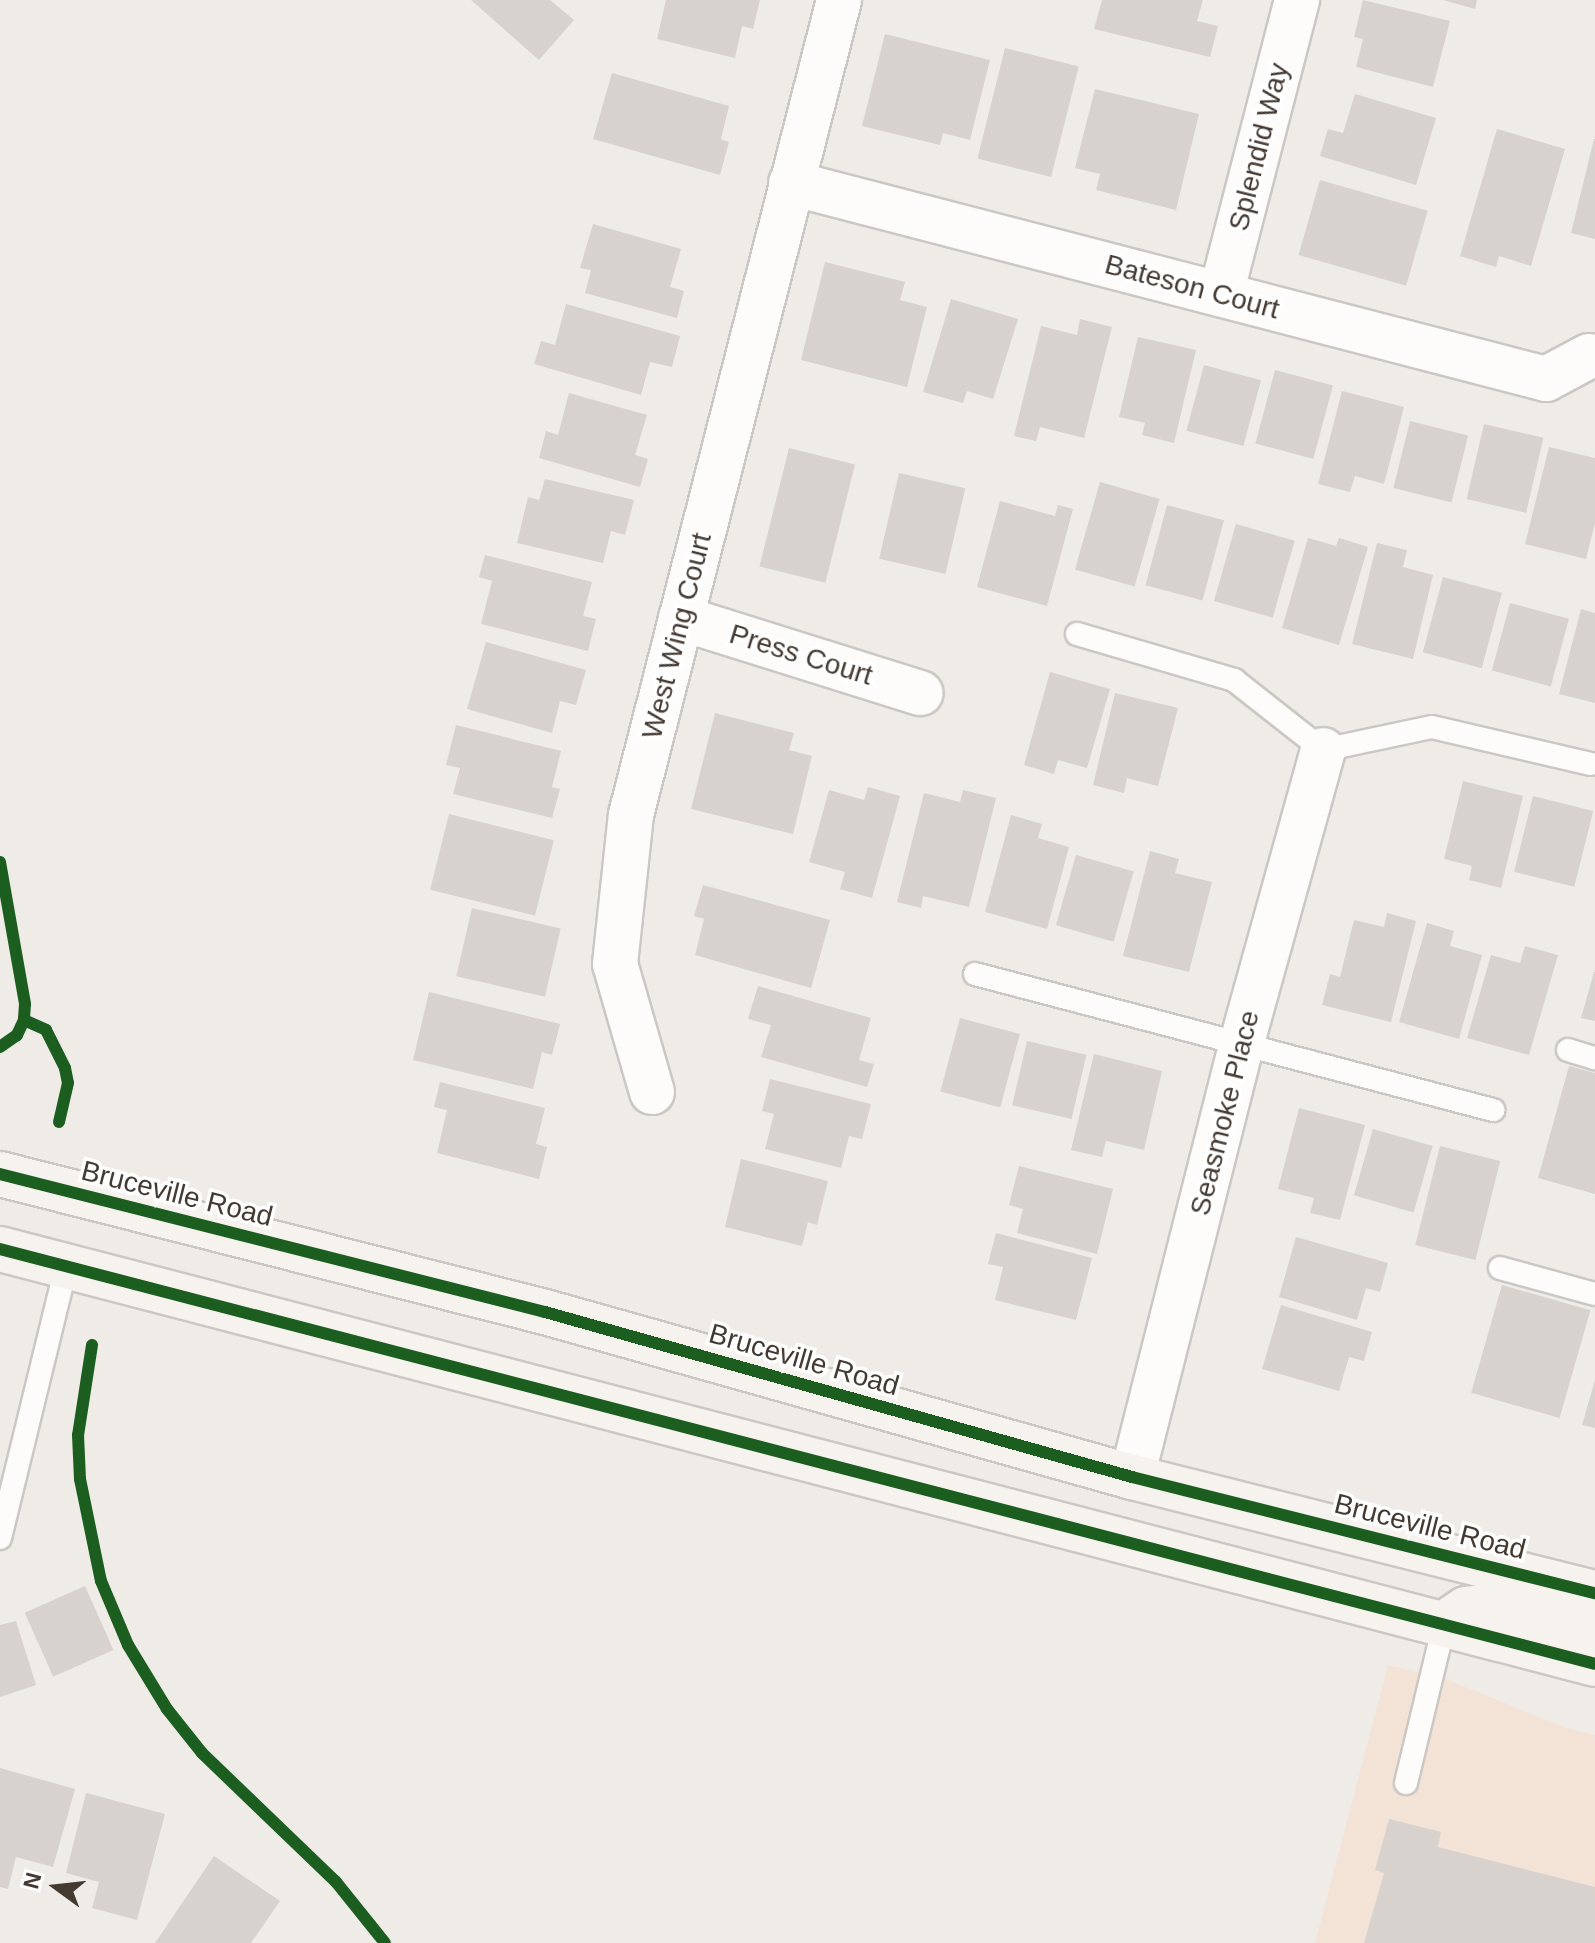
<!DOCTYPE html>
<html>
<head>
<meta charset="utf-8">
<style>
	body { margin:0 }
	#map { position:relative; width:1595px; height:1943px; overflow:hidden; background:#efebe6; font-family:Helvetica,sans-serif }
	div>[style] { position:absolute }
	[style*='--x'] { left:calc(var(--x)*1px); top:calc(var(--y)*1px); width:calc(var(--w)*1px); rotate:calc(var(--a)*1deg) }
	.commercial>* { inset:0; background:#f3e3d7 }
	.building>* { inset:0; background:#d7d2cd; transform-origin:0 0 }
	.roads { filter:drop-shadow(2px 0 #cbc7c2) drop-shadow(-2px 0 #cbc7c2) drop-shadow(0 2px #cbc7c2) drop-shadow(0 -2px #cbc7c2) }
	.service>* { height:22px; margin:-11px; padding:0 11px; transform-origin:11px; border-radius:11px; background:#fdfcfb }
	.minor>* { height:44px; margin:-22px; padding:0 22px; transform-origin:22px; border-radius:22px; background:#fdfcfb }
	.secondary>* { height:44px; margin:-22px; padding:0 22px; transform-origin:22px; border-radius:22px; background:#f6f2ed }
	.cycleway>* { height:12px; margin:-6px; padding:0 6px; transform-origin:6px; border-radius:6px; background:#1b5e20 }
	span { translate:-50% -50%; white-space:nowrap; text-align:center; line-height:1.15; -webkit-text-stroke:7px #fff; paint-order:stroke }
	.street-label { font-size:28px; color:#453a32 }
	.north { position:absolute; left:16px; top:1847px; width:80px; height:80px; -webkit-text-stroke:6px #fff; paint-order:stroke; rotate:285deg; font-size:22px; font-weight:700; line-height:32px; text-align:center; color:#453a32 }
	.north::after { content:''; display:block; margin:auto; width:28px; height:36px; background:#453a32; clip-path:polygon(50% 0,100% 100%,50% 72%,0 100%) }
</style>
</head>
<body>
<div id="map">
	<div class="commercial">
		<div style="clip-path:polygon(1388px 1665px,1441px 1677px,1561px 1726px,1595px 1735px,1595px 1943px,1315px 1943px)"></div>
	</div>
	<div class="building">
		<div style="clip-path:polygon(471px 0,550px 0,574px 20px,539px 60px)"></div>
		<div style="clip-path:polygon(666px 0,760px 0,753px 29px,742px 26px,735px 58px,657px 39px)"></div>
		<div style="clip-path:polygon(1102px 0,1203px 0,1197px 21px,1218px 26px,1210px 57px,1094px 29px)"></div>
		<div style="clip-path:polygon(1363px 0,1450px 21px,1433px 87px,1356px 67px,1363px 39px,1354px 37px)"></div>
		<div style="clip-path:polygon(1443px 0,1477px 0,1475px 9px)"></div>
		<div style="clip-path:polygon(885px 34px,990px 60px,970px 140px,943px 133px,940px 145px,862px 126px)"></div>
		<div style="left:1005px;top:48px;width:76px;height:114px;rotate:14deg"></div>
		<div style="clip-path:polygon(612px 73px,729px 106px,721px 139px,729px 142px,720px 175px,593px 139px)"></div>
		<div style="clip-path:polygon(1095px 89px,1199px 114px,1176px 210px,1096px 190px,1100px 174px,1075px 168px)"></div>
		<div style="clip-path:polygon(1355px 94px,1436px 118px,1416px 185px,1320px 156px,1328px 129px,1343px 133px)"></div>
		<div style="clip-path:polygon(1497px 129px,1565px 149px,1531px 266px,1499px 256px,1496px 267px,1460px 256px)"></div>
		<div style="clip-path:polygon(1594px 139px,1595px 139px,1595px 239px,1571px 233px)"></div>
		<div style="left:1320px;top:180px;width:112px;height:78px;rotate:16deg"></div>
		<div style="clip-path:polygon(593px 224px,681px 249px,670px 287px,684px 291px,677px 318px,585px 293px,591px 270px,580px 268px)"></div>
		<div style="clip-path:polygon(825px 262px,905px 282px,900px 300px,927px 307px,907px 387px,801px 360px)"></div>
		<div style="clip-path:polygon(951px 299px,1018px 319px,993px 399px,967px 391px,963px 403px,923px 392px)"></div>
		<div style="clip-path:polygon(566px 304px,680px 336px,672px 367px,650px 362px,641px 395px,534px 364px,541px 341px,555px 345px)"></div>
		<div style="clip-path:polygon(1080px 319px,1112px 327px,1084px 438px,1040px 427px,1036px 441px,1014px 436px,1041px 326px,1077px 335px)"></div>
		<div style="clip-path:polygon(1138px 337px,1196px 350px,1174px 443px,1142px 435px,1145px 423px,1119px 417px)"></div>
		<div style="left:1204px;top:365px;width:59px;height:68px;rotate:15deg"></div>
		<div style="left:1275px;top:370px;width:60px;height:76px;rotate:15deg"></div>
		<div style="clip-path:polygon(1342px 391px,1404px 407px,1384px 484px,1355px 476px,1350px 492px,1318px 484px)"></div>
		<div style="clip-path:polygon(569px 393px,647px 415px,635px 455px,648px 459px,640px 487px,539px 458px,546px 431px,558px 435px)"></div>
		<div style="left:1410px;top:421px;width:60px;height:69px;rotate:14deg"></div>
		<div style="left:1484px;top:424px;width:61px;height:77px;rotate:13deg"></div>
		<div style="clip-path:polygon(1549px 447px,1595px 458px,1595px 523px,1586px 559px,1525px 544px)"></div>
		<div style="left:789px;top:448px;width:68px;height:122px;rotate:14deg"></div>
		<div style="left:899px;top:473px;width:68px;height:88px;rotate:13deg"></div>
		<div style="clip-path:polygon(545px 479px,634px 500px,625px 535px,611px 531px,603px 563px,517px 543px,528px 497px,539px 500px)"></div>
		<div style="left:1100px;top:482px;width:62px;height:91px;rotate:16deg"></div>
		<div style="clip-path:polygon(1000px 501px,1055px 516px,1058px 505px,1073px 509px,1047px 606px,977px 587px)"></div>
		<div style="left:1167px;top:505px;width:59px;height:83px;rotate:15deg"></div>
		<div style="left:1236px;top:524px;width:61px;height:80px;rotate:16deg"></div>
		<div style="clip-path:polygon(1308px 538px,1336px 546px,1339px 538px,1368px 547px,1339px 645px,1282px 628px)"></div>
		<div style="clip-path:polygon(1377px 543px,1407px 550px,1403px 567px,1433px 575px,1413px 659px,1352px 644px)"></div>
		<div style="clip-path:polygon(485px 555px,592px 582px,583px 616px,596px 619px,588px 651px,481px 624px,492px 581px,479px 577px)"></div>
		<div style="left:1443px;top:577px;width:61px;height:78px;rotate:15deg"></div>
		<div style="left:1510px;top:603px;width:61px;height:70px;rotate:15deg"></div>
		<div style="clip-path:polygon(1581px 609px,1595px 613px,1595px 703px,1559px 694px)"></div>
		<div style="clip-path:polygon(486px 642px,586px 670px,576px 705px,560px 701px,552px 733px,467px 709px)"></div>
		<div style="clip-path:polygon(1050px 672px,1110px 689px,1087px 768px,1058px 760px,1054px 774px,1024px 765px)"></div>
		<div style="clip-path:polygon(1115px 693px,1178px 708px,1158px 786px,1127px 778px,1124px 793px,1093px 785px)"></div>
		<div style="clip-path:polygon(715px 713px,794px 733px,789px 750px,812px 756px,793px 834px,691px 809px)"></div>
		<div style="clip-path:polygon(456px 725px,561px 751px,552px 787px,560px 789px,552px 818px,453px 794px,460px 768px,446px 765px)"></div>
		<div style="clip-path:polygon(1463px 781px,1523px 796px,1501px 888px,1469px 880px,1472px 866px,1444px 859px)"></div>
		<div style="clip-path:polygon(868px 787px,900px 796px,872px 898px,840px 889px,845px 872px,809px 862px,829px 790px,864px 800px)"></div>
		<div style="clip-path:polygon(963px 790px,996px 798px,969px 907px,923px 896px,921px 908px,897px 902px,924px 793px,960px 802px)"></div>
		<div style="left:1533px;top:796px;width:62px;height:78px;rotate:14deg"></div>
		<div style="left:449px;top:814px;width:108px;height:78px;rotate:14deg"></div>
		<div style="clip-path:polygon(1011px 815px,1042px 824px,1038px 838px,1069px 847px,1047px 929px,985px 912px)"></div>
		<div style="clip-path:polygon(1150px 851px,1179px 859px,1175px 873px,1212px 882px,1189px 972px,1123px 956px)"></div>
		<div style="left:1076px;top:855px;width:60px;height:73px;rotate:16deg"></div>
		<div style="clip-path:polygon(703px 885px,830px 920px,811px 988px,695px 955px,704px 919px,694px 916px)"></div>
		<div style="left:472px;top:908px;width:91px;height:70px;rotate:13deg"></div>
		<div style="clip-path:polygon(1387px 913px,1416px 921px,1391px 1022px,1322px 1005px,1330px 974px,1340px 977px,1354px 920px,1384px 927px)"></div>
		<div style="clip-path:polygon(1427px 923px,1454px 931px,1450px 946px,1482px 955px,1459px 1039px,1399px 1022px)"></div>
		<div style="clip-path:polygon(1525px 946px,1558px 955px,1529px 1055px,1467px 1038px,1491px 955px,1520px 963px)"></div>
		<div style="clip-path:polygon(1594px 972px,1595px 972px,1595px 1021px,1581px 1018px)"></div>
		<div style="clip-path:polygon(758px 986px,871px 1018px,859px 1060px,874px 1064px,867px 1087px,761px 1057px,771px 1025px,748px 1019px)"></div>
		<div style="clip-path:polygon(429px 992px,560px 1024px,552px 1055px,542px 1052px,533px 1089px,413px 1060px)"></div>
		<div style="left:960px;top:1018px;width:62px;height:76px;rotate:15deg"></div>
		<div style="left:1027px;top:1041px;width:61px;height:66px;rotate:13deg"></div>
		<div style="clip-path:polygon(1094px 1054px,1162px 1071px,1144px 1150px,1106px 1141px,1102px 1157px,1071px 1150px)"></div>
		<div style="clip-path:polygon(1569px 1066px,1595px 1073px,1595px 1194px,1538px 1178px)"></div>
		<div style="clip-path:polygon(770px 1079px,871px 1104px,862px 1139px,849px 1136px,841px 1168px,765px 1149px,774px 1114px,762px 1111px)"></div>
		<div style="clip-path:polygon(440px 1082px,545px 1108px,536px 1144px,547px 1147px,539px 1179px,437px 1153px,447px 1110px,434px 1107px)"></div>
		<div style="clip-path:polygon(1299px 1108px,1365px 1125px,1340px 1220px,1310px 1213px,1314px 1198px,1278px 1189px)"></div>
		<div style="left:1373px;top:1129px;width:62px;height:69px;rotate:16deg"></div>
		<div style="left:1440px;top:1146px;width:62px;height:102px;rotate:14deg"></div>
		<div style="clip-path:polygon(741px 1159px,828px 1181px,817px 1225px,808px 1222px,802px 1246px,725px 1227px)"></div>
		<div style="clip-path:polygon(1019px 1166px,1113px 1189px,1097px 1254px,1017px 1233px,1023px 1209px,1009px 1205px)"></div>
		<div style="clip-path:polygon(996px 1233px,1092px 1258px,1076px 1320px,995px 1300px,1003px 1267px,988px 1264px)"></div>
		<div style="clip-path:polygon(1296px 1237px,1388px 1263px,1380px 1292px,1366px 1288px,1357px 1320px,1279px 1297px)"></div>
		<div style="left:1502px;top:1285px;width:92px;height:112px;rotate:16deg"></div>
		<div style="clip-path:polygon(1281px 1305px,1372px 1332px,1364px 1361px,1349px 1357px,1339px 1391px,1262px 1369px)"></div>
		<div style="clip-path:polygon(1595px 1380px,1595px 1428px,1582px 1425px)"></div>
		<div style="left:85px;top:1586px;width:70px;height:66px;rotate:66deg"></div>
		<div style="clip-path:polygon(16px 1621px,36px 1685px,0 1697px,0 1625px)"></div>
		<div style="clip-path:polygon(0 1768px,75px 1789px,53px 1867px,16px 1857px,8px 1889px,0 1887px)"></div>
		<div style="clip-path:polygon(86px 1793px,165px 1814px,137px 1920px,92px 1908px,99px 1882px,66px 1873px)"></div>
		<div style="clip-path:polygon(1389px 1819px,1441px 1832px,1438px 1847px,1595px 1887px,1595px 1943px,1364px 1943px,1384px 1873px,1375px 1870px)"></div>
		<div style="clip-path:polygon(214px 1856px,280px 1901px,251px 1943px,155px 1943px)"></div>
	</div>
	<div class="roads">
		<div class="service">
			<div style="--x:1077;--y:634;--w:164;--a:16.3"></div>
			<div style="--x:1234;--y:680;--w:113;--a:38.2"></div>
			<div style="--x:1323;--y:750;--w:111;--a:-11.9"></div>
			<div style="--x:1432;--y:727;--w:163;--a:13.1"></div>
			<div style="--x:975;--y:974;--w:536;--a:14.71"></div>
			<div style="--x:1568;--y:1050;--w:28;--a:17"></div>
			<div style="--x:1500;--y:1268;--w:98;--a:15.3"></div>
			<div style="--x:0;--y:1538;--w:279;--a:-76.3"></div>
			<div style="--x:1406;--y:1783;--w:163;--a:-76.5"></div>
		</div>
		<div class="minor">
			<div style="--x:791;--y:183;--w:780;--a:14.55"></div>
			<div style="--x:1546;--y:379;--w:49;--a:-28.1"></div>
			<div style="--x:1221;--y:294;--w:304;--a:-75.5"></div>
			<div style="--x:681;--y:618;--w:251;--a:17.4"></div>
			<div style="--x:652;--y:1092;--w:133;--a:-106.1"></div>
			<div style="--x:615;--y:964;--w:150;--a:-83.9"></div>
			<div style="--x:631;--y:815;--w:841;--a:-75.68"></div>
			<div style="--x:1132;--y:1477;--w:445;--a:-75.8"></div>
			<div style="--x:1241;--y:1046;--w:307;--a:-74.5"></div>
		</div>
		<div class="secondary">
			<div style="--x:0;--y:1174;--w:562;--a:14.21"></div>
			<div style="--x:545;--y:1312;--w:610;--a:15.7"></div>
			<div style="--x:1132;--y:1477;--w:477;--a:14.1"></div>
			<div style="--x:0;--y:1249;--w:1648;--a:14.58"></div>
			<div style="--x:1448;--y:1621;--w:22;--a:-34"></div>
			<div style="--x:1466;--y:1609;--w:25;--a:-7"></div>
			<div style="--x:1491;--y:1606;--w:106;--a:11.4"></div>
		</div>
	</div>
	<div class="cycleway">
		<div style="--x:0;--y:862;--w:144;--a:80"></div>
		<div style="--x:25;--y:1004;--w:16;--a:94"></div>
		<div style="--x:24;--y:1020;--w:17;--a:115"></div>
		<div style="--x:17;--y:1035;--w:21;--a:145"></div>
		<div style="--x:24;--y:1020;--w:24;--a:24"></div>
		<div style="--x:46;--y:1030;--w:42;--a:63.4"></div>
		<div style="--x:65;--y:1068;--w:15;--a:79"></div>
		<div style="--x:68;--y:1083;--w:40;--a:103"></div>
		<div style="--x:0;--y:1174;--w:562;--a:14.21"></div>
		<div style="--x:545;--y:1312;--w:610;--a:15.7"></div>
		<div style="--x:1132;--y:1477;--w:477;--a:14.1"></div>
		<div style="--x:0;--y:1249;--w:1648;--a:14.58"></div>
		<div style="--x:92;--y:1345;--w:91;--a:98.8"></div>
		<div style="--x:78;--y:1435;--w:44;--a:87.4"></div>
		<div style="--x:80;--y:1479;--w:104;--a:78.4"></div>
		<div style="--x:101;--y:1581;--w:69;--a:67.1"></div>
		<div style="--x:128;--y:1645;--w:75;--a:58.6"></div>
		<div style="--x:167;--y:1709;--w:56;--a:51.5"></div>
		<div style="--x:202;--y:1753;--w:186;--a:43.9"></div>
		<div style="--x:336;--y:1882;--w:78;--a:51.2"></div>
	</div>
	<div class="street-label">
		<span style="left:1259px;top:147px;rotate:-76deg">Splendid Way</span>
		<span style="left:1192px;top:287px;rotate:15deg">Bateson Court</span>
		<span style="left:677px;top:636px;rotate:-76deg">West Wing Court</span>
		<span style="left:801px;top:655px;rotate:17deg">Press Court</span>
		<span style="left:1225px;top:1113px;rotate:-76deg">Seasmoke Place</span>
		<span style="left:177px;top:1194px;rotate:14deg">Bruceville Road</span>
		<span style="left:804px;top:1360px;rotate:16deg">Bruceville Road</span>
		<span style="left:1430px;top:1527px;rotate:14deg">Bruceville Road</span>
	</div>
	<div class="north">N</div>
</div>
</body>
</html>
